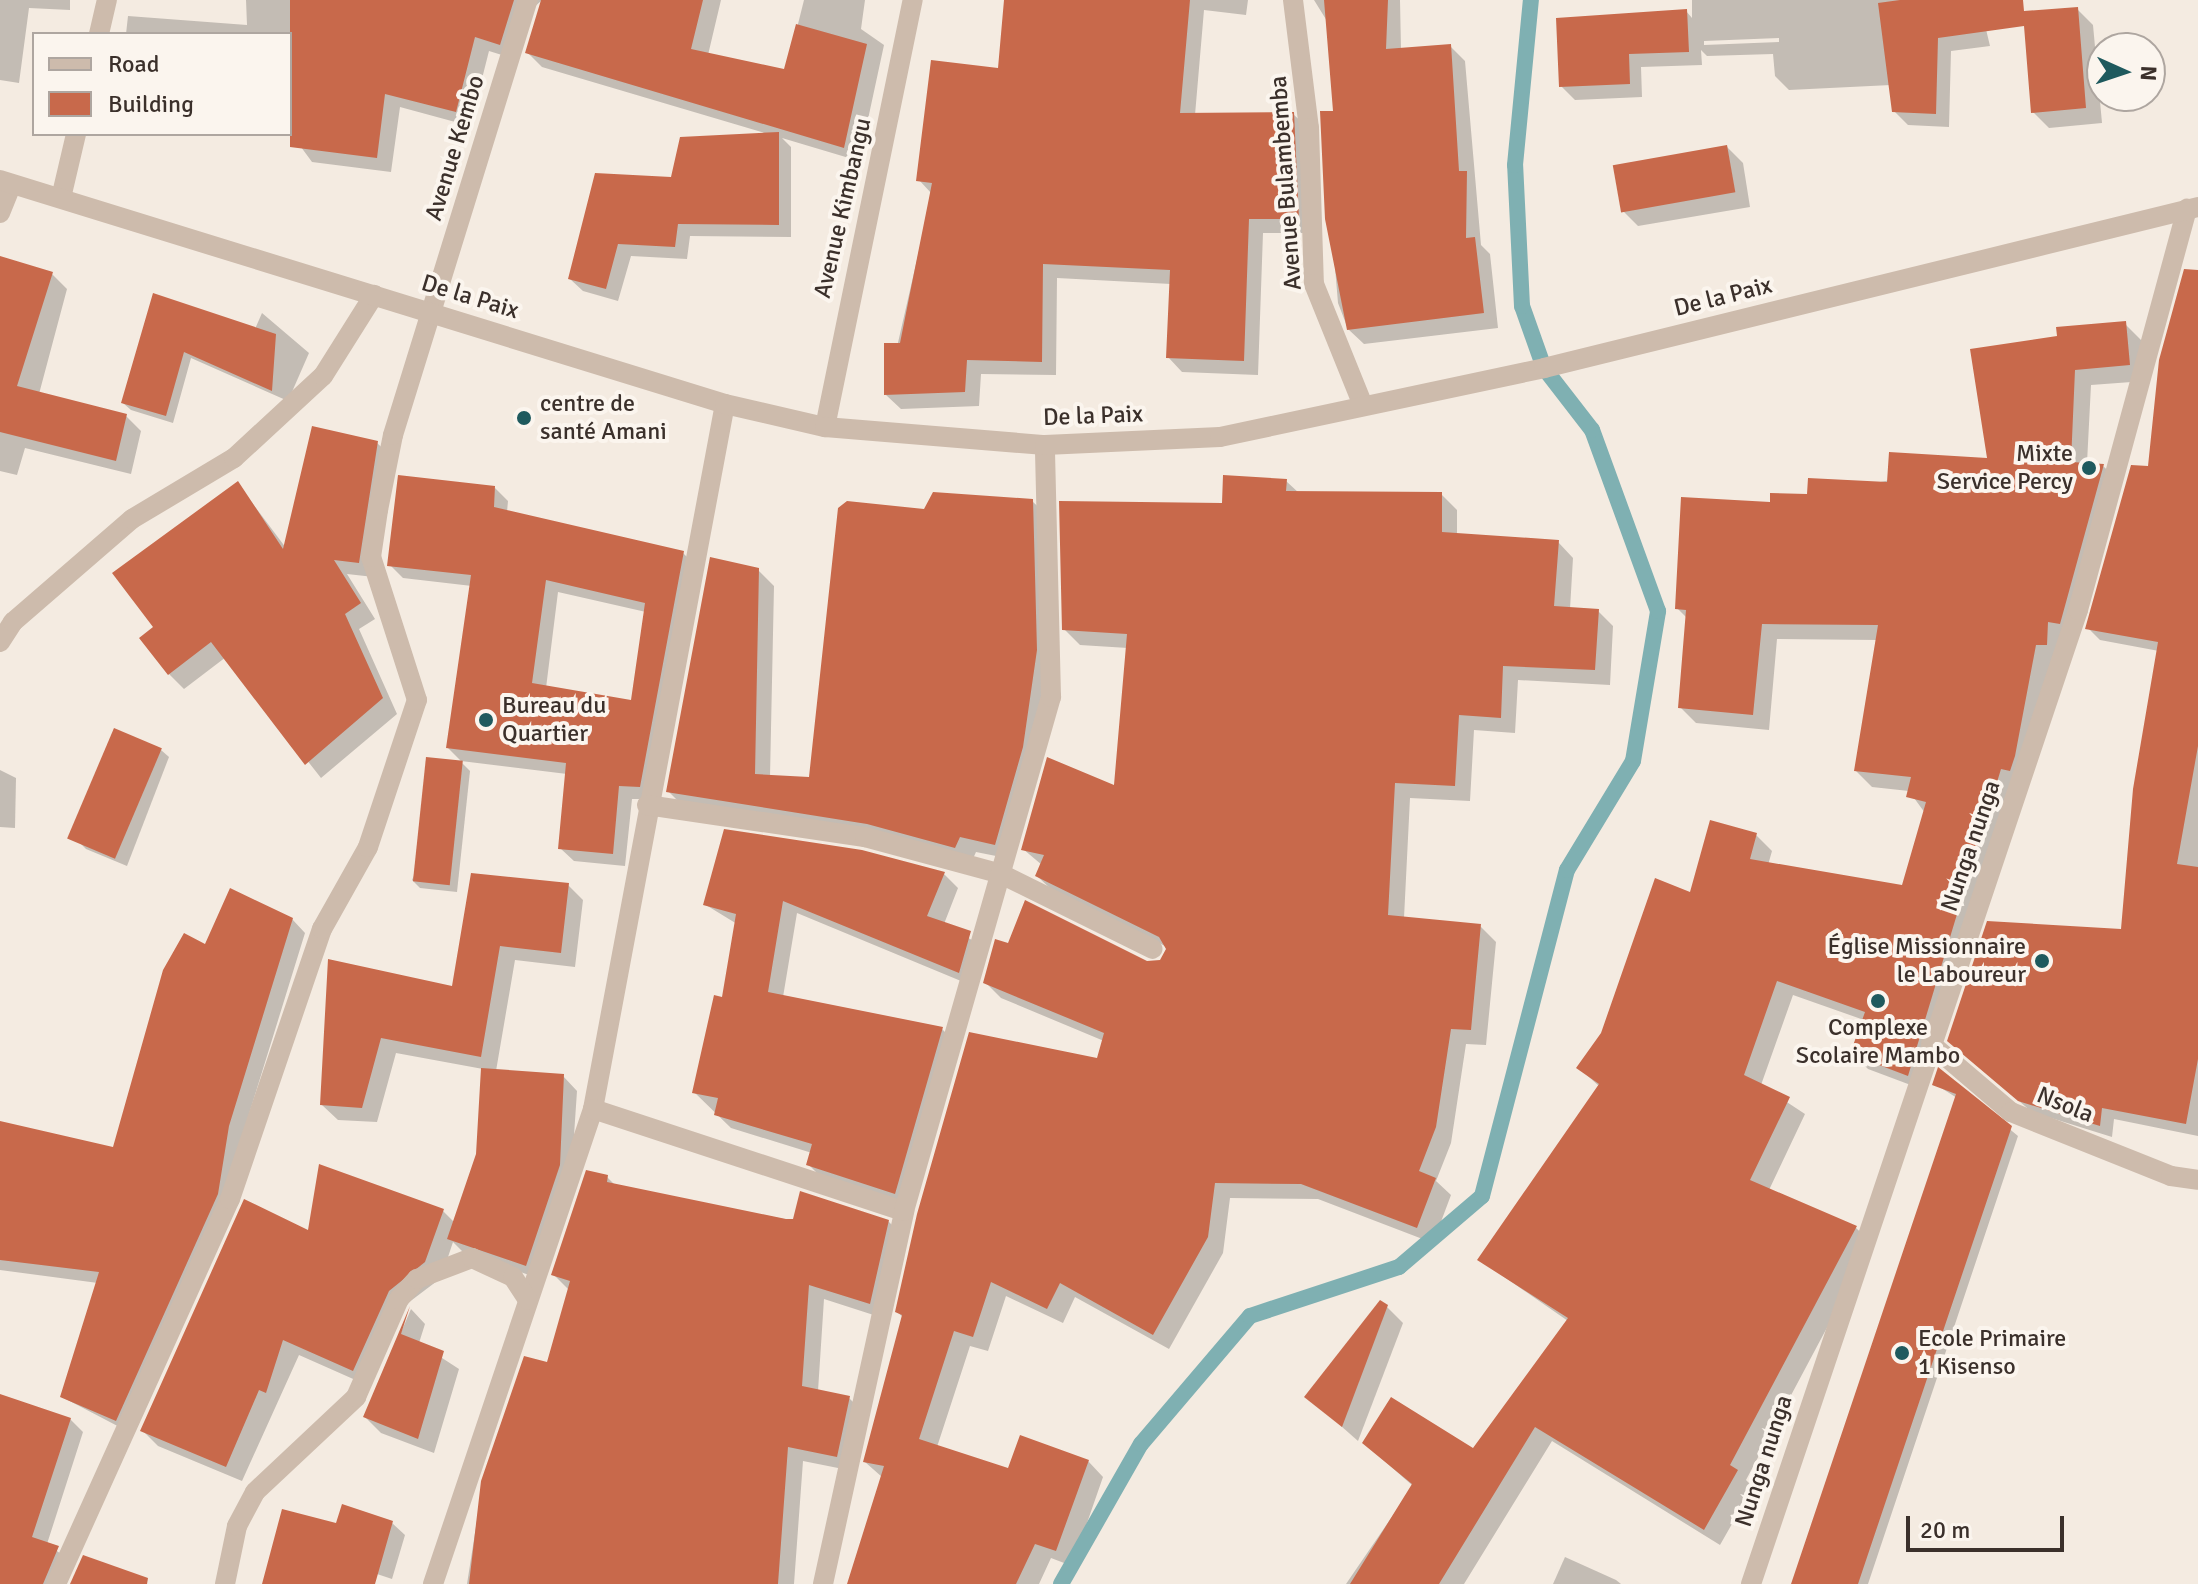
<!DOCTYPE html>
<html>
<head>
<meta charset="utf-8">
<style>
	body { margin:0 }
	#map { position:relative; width:2198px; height:1584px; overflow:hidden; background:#f4ebe1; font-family:Signika,sans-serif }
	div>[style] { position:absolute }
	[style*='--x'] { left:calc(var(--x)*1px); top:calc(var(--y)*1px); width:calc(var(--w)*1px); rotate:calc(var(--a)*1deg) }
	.shadow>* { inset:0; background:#0003 }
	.stream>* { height:16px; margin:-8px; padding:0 8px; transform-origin:8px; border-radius:8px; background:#7fb0b2 }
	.building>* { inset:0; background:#c8694b; transform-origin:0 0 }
	.service>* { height:20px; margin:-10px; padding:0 10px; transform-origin:10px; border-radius:10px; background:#cdbbac }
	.minor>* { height:20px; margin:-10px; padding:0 10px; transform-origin:10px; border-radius:10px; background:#cdbbac }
	.tertiary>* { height:20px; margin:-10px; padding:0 10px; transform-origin:10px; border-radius:10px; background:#cdbbac }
	.dots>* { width:22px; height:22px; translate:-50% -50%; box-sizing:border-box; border:4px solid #fbf5ee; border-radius:50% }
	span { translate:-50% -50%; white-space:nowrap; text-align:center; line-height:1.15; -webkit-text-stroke:8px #fbf5ee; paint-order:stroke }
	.street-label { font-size:24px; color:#3b302b }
	.poi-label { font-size:24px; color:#3b302b }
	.left { translate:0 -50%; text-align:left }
	.right { translate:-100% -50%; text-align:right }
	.legend { position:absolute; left:32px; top:32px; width:260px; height:104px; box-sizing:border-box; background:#fbf5ee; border:2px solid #aea6a0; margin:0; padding:10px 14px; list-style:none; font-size:24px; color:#3b302b }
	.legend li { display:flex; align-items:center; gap:16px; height:40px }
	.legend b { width:40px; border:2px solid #aea6a0 }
	.north { position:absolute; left:2086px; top:32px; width:80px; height:80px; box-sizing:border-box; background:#fbf5ee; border:2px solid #aea6a0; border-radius:50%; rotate:93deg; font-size:22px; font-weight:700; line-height:32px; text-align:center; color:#3b302b }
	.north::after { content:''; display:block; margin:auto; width:28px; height:36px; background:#1f5a5e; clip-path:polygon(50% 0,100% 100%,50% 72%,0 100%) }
	.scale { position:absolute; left:1906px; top:1516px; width:158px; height:36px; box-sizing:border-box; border:4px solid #3b302b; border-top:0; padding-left:10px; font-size:24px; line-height:28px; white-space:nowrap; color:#3b302b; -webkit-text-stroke:6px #fbf5ee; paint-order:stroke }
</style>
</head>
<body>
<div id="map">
	<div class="shadow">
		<div style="clip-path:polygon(0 0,70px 0,70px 10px,29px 8px,19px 83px,0 80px)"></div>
		<div style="clip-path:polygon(246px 0,721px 0,708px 55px,786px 72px,804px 0,865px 0,861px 29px,884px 45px,859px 161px,782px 138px,791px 147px,791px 237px,690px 236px,687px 259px,631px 256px,618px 301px,583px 291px,570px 279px,673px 179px,768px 134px,542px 67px,527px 52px,542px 0,530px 11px,515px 59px,489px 51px,470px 126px,400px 107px,391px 172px,312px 162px,290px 132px,290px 34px,126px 34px,128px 16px,247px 25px)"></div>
		<div style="clip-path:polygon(1006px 0,1248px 0,1246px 15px,1204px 10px,1195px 115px,1293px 114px,1308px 128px,1313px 233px,1263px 233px,1258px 375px,1182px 372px,1168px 357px,1171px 284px,1057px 278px,1056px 375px,981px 374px,979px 406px,901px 409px,886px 395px,932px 194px,919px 180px,999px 70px)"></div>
		<div style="clip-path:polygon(1314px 0,1400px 0,1401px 50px,1450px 46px,1465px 61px,1481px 245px,1490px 254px,1498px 328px,1364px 344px,1348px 329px,1338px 303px,1322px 113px,1335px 113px,1327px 21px)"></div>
		<div style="clip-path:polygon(evenodd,1692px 0,1979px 0,1990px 46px,1951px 51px,1949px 127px,1908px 125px,1894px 111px,1891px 85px,1789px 90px,1775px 76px,1773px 54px,1707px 56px,1701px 50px,1702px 65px,1641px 67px,1642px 97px,1575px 100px,1561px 86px,1686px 11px,1692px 18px,1692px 0,1779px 38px,1779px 42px,1704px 45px,1704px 41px,1779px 38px)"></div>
		<div style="clip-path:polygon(2077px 9px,2093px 25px,2102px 123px,2049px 128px,2033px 112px)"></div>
		<div style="clip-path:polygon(1727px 147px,1743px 163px,1750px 207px,1638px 226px,1622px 210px)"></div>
		<div style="clip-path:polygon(0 258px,52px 274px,67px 289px,39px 394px,126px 416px,141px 431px,131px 474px,25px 448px,17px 475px,0 471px)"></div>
		<div style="clip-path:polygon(155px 295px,255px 329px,262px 313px,309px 353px,288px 401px,191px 358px,173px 423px,131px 410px,123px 403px)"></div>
		<div style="clip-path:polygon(2125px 324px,2141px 340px,2145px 381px,2091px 385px,2087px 463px,2103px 466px,2119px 481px,1924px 1090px,1868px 1069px,1852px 1053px,1864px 1020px,1793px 995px,1761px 1085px,1805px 1114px,1769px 1190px,1856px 1228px,1872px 1243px,1746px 1480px,1753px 1487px,1720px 1545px,1552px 1441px,1464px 1584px,1346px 1584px,1413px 1486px,1364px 1443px,1473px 1451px,1568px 1321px,1480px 1260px,1600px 1087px,1579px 1068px,1691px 895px,1756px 835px,1772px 851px,1768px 865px,1904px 888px,1925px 813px,1909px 791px,1872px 787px,1856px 771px,1878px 640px,1777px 639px,1769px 730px,1696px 723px,1680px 707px,1688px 619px,1677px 608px,1772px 504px,1989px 460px,2059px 337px)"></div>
		<div style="clip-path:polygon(2198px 348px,2198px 1136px,2114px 1119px,2112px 1137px,2032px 1112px,1962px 1053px,2122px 931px,2159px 651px,2100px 640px,2088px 628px)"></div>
		<div style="clip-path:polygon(377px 443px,393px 458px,374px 577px,347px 574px,375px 619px,359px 629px,397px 714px,321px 778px,226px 657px,184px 689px,169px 674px,156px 628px,238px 484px,286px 548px)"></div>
		<div style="clip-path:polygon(1286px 481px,1299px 493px,1441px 494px,1457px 510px,1457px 535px,1558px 542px,1573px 558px,1570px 609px,1598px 611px,1613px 626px,1610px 685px,1518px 680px,1515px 733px,1474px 730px,1470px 801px,1410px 798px,1404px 918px,1480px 926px,1496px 942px,1486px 1045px,1466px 1044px,1451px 1143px,1436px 1181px,1451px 1195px,1433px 1243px,1318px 1199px,1230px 1198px,1223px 1253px,1169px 1349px,1075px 1297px,1063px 1323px,1006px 1296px,988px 1351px,970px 1346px,937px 1447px,1009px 1470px,1088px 1461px,1103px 1477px,1072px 1566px,1051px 1558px,1039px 1584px,849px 1584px,882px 1477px,865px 1462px,904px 1318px,897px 1312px,1098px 1060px,1104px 1041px,1001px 998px,985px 982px,1161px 962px,1169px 948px,1053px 891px,1037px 876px,1042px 865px,1023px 849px,1115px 788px,1128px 648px,1080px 645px,1064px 629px,1224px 505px)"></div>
		<div style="clip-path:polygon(evenodd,495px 488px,508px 501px,507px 512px,683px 553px,696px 566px,653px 799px,632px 799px,625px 866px,574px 861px,560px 848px,567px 774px,461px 761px,448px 748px,472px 586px,403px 578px,390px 565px,495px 488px,558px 592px,646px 612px,633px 702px,546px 688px,558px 592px)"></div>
		<div style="clip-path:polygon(1032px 501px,1049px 517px,1052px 667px,1011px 859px,976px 852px,971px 863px,684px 807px,668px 791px,758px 570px,774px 586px,770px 777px,811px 779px,925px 511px)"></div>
		<div style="clip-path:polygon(161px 750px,169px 757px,127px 866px,86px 849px,78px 841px)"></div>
		<div style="clip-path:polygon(462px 763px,470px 771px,457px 892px,420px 888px,412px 880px)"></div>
		<div style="clip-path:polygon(0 770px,16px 778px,15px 828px,0 827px)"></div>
		<div style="clip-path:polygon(862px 852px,944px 874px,958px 888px,944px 924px,984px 947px,973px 986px,797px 913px,783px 997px,942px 1029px,956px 1043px,909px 1207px,823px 1179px,809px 1165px,812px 1153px,731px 1128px,694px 1092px,724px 999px,737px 924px,706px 905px)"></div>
		<div style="clip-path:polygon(473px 875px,568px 885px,583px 900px,575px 967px,515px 960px,496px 1071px,563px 1076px,577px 1091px,571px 1180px,541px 1279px,464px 1253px,453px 1242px,441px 1278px,404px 1306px,369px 1386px,299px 1355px,242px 1481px,158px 1446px,142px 1430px,310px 1233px,443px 1211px,455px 1223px,478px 1154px,483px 1069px,396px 1053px,377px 1122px,338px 1120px,322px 1105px,330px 961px,454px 988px)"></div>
		<div style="clip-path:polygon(292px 919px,305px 933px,241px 1140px,230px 1208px,129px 1432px,62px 1397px,98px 1283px,0 1270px,0 1123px,114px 1149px,206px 947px)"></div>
		<div style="clip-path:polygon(1939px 1071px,2018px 1136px,1868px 1584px,1793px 1584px,1957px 1098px,1935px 1084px)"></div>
		<div style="clip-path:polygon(607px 1177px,617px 1187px,794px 1221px,888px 1221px,904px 1237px,886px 1319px,824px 1299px,818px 1391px,849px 1398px,865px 1414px,853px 1471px,803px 1461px,794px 1584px,467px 1584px,483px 1482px,548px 1364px,569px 1290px,553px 1274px)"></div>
		<div style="clip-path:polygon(1387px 1307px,1403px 1323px,1358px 1441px,1307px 1396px)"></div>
		<div style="clip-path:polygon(411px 1309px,425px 1324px,419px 1343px,459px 1369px,434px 1453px,381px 1433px,365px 1417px)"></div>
		<div style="clip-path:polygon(0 1396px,70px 1419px,83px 1432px,47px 1544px,71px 1561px,64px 1584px,0 1584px)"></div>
		<div style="clip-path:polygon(392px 1523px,405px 1535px,392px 1579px,371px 1572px,367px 1584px,264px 1584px,338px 1525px)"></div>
		<div style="clip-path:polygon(1565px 1557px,1616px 1580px,1621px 1584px,1553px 1584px)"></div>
	</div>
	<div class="stream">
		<div style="--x:1061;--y:1584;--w:161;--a:-60.3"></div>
		<div style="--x:1141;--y:1444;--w:168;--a:-49.6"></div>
		<div style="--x:1250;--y:1316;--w:157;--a:-18.2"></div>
		<div style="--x:1399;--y:1267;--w:109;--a:-40.5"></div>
		<div style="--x:1482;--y:1196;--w:337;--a:-75.4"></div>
		<div style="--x:1567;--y:870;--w:127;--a:-58.8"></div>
		<div style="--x:1633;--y:761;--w:152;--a:-80.5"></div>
		<div style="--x:1658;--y:611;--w:193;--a:-110"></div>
		<div style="--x:1592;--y:430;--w:78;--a:-127.7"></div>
		<div style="--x:1544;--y:368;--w:66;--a:-109.5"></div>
		<div style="--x:1522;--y:306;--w:141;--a:-92.8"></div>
		<div style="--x:1515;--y:165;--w:166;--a:-84.5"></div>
	</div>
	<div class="building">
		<div style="clip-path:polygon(290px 0,514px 0,500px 45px,475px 37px,456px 112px,385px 94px,377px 158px,290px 147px)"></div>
		<div style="clip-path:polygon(541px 0,703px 0,691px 49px,784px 69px,796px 24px,867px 44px,844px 148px,525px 53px)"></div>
		<div style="clip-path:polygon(1004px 0,1190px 0,1180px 113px,1294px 112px,1299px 219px,1249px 219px,1244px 361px,1166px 358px,1170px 270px,1043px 264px,1042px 362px,967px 360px,965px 392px,884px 395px,884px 343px,900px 343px,932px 183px,916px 181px,931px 60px,998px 68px)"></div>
		<div style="clip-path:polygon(1324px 0,1388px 0,1386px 49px,1451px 44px,1459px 171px,1467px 171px,1466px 238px,1475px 237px,1484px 313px,1347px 330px,1325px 219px,1320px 111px,1333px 111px)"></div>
		<div style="clip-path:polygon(1900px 0,2023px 0,2024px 11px,2078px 7px,2086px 108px,2031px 113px,2024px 26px,1938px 38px,1936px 114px,1892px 112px,1878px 3px)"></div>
		<div style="clip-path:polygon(1687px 9px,1689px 52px,1629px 54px,1630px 84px,1559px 87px,1556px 18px)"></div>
		<div style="clip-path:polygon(779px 132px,779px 225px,678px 224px,675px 247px,618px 244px,606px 289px,568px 279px,595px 173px,671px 177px,680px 137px)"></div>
		<div style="left:1727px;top:145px;width:48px;height:116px;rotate:80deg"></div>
		<div style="clip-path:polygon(0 256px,53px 272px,17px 386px,127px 414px,116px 461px,0 432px)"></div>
		<div style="clip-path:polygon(2184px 269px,2198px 270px,2198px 746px,2177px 864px,2198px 867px,2198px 1059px,2186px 1124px,2102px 1108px,2100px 1126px,2018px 1101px,1947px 1041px,1987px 921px,2121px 929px,2133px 789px,2158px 642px,2085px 629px,2131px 465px,2148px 466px,2159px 360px)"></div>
		<div style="clip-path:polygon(153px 293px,276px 334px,272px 391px,184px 352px,166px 416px,121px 403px)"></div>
		<div style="clip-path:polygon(2126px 321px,2130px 365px,2075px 370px,2071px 462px,2104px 464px,2060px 624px,2048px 622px,2047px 645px,2036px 645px,2015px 756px,2010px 771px,2001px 769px,1908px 1076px,1850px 1054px,1865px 1012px,1777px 981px,1744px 1075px,1790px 1097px,1750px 1180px,1857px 1226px,1730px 1465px,1738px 1470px,1704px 1530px,1535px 1427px,1439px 1584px,1350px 1584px,1412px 1484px,1362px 1443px,1391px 1397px,1473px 1448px,1568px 1318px,1477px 1260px,1599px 1084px,1576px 1068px,1601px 1033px,1655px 878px,1690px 892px,1710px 820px,1757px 833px,1750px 859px,1902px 885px,1926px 802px,1906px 797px,1911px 777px,1854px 771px,1878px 625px,1762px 624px,1753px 715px,1678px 708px,1686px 610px,1675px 609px,1681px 497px,1770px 502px,1770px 493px,1807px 494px,1808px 478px,1887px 482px,1889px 452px,1987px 458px,1970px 349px,2057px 336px,2056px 327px)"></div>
		<div style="clip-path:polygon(312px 426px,378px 441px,359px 563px,334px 560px,361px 603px,345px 614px,383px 698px,305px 765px,211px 642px,168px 675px,139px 638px,153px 627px,112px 573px,238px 481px,283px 549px)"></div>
		<div style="clip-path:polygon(evenodd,398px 475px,495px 486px,494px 507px,684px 551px,640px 787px,619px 786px,613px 854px,558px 849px,566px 763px,446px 748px,471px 575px,387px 566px,398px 475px,546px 580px,645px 603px,631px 700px,532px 683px,546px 580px)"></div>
		<div style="clip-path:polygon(1223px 475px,1287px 479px,1286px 491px,1442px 492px,1442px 532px,1559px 540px,1554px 606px,1599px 609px,1595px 670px,1503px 666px,1501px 718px,1459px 715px,1455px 786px,1395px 783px,1388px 915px,1481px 924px,1471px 1030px,1451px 1029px,1436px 1127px,1419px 1171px,1436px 1178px,1417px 1228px,1301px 1184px,1215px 1183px,1208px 1237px,1153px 1335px,1060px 1283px,1047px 1309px,991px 1282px,973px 1337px,954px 1331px,919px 1439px,1008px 1468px,1020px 1435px,1089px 1460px,1056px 1551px,1035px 1544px,1016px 1584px,847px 1584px,884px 1466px,863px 1462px,902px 1315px,895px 1312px,917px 1214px,969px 1032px,1097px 1058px,1104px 1033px,983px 983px,995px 939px,1008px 943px,1025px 900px,1147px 961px,1160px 960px,1166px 949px,1159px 937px,1035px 876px,1044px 855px,1021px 850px,1047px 757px,1114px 785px,1127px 634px,1062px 630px,1059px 501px,1222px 503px)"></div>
		<div style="clip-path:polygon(933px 492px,1033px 499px,1037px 650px,1023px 747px,995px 845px,960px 837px,955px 848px,867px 824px,666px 792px,710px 557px,759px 568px,755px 774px,809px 777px,838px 508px,847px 501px,924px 509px)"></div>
		<div style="left:114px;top:728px;width:52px;height:120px;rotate:23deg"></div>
		<div style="left:426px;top:757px;width:37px;height:125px;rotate:6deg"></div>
		<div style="clip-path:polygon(724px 829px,862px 850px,945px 872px,927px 916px,971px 931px,959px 973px,783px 901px,768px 992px,943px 1027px,895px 1194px,806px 1165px,812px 1144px,714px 1115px,718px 1098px,692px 1093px,714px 995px,722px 997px,736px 914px,703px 905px)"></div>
		<div style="clip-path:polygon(471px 873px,569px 883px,561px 953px,500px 946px,481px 1057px,381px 1038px,362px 1108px,320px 1105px,328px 959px,452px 986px)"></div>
		<div style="clip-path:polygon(230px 888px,293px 918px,229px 1126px,218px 1194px,116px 1421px,60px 1397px,99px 1272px,0 1260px,0 1121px,113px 1147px,163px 970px,184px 933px,205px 944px)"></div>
		<div style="clip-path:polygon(1938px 1067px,2012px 1126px,1858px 1584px,1791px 1584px,1956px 1094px,1932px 1085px)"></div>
		<div style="clip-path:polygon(481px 1068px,564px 1074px,560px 1165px,526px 1266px,447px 1239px,476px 1154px)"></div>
		<div style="clip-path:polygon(319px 1164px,444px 1209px,425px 1262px,389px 1291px,353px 1371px,283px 1340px,266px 1393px,259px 1390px,226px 1467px,140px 1431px,244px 1199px,308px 1230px)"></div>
		<div style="clip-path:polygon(586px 1170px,608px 1175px,607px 1182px,786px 1219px,793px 1219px,800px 1191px,889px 1220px,870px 1304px,809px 1285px,802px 1386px,850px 1396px,837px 1457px,788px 1447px,778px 1584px,469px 1584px,481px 1481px,524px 1356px,547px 1362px,570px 1281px,551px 1275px)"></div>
		<div style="clip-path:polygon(1380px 1300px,1388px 1305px,1342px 1427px,1304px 1397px)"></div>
		<div style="clip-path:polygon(410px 1306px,401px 1334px,444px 1351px,418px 1439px,363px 1417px)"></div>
		<div style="clip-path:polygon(0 1394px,71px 1418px,32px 1537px,59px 1546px,43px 1584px,0 1584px)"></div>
		<div style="clip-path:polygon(342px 1504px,393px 1521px,375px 1584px,262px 1584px,282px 1509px,336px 1523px)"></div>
		<div style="clip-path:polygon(83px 1555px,148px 1578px,147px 1584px,70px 1584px)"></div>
	</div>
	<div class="service">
		<div style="--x:0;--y:642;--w:24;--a:-57"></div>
		<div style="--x:13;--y:622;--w:157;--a:-40.9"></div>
		<div style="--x:132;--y:519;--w:119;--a:-30.9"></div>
		<div style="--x:234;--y:458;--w:121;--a:-42.7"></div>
		<div style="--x:323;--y:376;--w:96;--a:-57.8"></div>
		<div style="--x:433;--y:1584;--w:501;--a:-71.38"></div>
		<div style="--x:593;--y:1109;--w:717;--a:-79.4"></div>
	</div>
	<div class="minor">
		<div style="--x:1293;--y:0;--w:129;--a:82.9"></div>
		<div style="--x:1309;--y:128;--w:156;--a:88.2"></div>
		<div style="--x:1314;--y:284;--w:128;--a:68"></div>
		<div style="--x:99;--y:34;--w:35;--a:-77"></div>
		<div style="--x:61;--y:198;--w:66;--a:-76.8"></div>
		<div style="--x:0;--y:213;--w:31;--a:-68"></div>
		<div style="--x:825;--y:427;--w:436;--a:-78.4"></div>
		<div style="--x:647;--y:805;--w:220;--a:8.4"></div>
		<div style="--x:865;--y:837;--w:141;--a:15.2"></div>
		<div style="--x:1001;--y:874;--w:169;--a:26.3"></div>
		<div style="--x:1931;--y:1044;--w:105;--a:40.4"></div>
		<div style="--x:2011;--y:1112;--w:172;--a:21.8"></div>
		<div style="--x:2171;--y:1176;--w:27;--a:8"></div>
		<div style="--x:593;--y:1109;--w:327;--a:18.2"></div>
		<div style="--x:56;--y:1584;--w:422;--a:-65.7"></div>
		<div style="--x:230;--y:1199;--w:285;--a:-71.2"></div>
		<div style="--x:322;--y:929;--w:94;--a:-60.7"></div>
		<div style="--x:368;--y:847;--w:155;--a:-71.6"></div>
		<div style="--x:417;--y:700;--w:150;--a:-107.8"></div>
		<div style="--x:371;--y:557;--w:48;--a:-81.5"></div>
		<div style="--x:378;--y:510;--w:76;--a:-78.7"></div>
		<div style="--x:393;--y:435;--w:455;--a:-72.8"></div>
		<div style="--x:225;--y:1584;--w:59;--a:-78.3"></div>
		<div style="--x:237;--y:1526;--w:38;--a:-62"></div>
		<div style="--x:255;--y:1492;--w:139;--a:-43.2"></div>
		<div style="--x:356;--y:1397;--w:107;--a:-66.3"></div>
		<div style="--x:399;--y:1299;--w:27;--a:-48"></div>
		<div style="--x:417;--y:1279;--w:59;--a:-20.9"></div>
		<div style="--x:472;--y:1258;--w:45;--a:24.9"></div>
		<div style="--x:513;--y:1277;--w:27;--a:57"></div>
		<div style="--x:823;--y:1584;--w:382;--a:-77.7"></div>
		<div style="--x:904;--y:1211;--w:535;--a:-74.04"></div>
		<div style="--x:1051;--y:697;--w:252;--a:-91.4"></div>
		<div style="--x:1751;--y:1584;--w:1027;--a:-71.44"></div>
		<div style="--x:2078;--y:610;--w:416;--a:-74.8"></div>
	</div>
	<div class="tertiary">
		<div style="--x:0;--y:180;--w:759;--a:17.17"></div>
		<div style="--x:725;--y:404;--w:103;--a:13"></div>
		<div style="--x:825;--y:427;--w:221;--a:4.7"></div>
		<div style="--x:1045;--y:445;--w:175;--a:-2.6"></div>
		<div style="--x:1220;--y:437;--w:331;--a:-12"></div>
		<div style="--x:1544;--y:368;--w:674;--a:-13.83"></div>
	</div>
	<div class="dots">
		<div style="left:524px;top:418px;background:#1f5a5e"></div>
		<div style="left:2089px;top:468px;background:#1f5a5e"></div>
		<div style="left:486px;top:720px;background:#1f5a5e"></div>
		<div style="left:2042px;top:961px;background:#1f5a5e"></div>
		<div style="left:1878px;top:1001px;background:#1f5a5e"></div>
		<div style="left:1902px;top:1353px;background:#1f5a5e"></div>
	</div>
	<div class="street-label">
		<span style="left:455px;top:148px;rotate:-73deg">Avenue Kembo</span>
		<span style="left:1286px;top:183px;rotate:-94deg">Avenue Bulambemba</span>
		<span style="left:843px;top:208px;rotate:-77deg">Avenue Kimbangu</span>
		<span style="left:470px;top:297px;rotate:17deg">De la Paix</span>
		<span style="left:1723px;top:297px;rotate:-14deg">De la Paix</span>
		<span style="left:1093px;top:416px;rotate:-2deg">De la Paix</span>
		<span style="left:1971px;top:846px;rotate:-71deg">Nunga nunga</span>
		<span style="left:2065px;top:1105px;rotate:22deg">Nsola</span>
		<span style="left:1764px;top:1461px;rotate:-72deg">Nunga nunga</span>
	</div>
	<div class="poi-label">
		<span class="left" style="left:540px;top:418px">centre de<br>santé Amani</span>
		<span class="right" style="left:2073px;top:468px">Mixte<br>Service Percy</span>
		<span class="left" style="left:502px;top:720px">Bureau du<br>Quartier</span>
		<span class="right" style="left:2026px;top:961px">Église Missionnaire<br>le Laboureur</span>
		<span style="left:1878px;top:1042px">Complexe<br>Scolaire Mambo</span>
		<span class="left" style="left:1918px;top:1353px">Ecole Primaire<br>1 Kisenso</span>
	</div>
	<ul class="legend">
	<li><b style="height:10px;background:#cdbbac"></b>Road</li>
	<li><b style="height:22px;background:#c8694b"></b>Building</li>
	</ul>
	<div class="north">N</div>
	<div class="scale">20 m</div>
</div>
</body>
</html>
